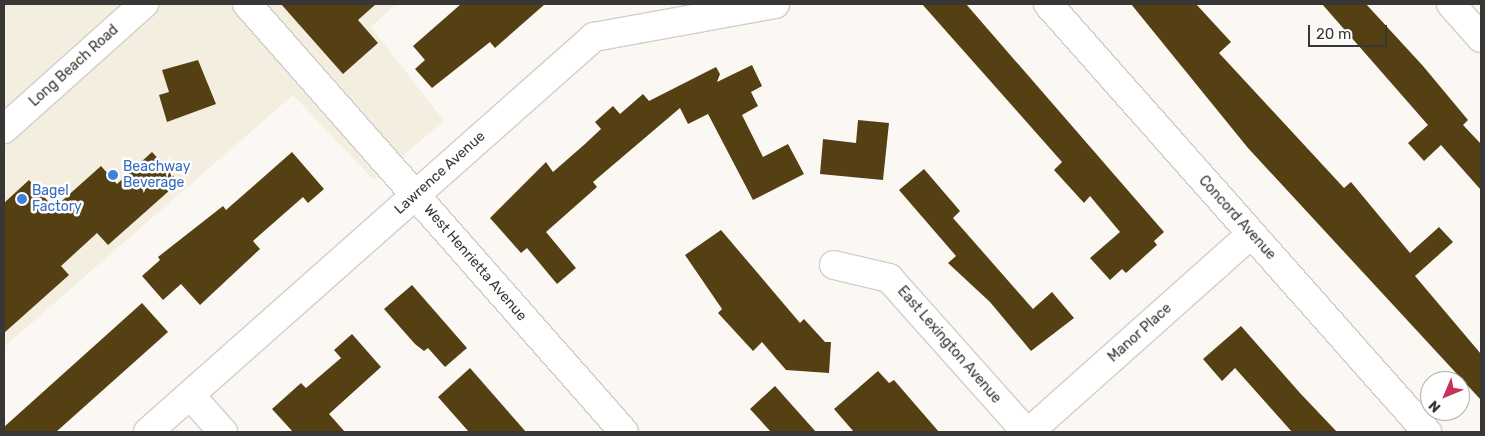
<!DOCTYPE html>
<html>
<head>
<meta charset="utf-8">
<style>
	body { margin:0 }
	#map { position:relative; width:1485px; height:436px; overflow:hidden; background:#fbf8f3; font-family:Rubik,sans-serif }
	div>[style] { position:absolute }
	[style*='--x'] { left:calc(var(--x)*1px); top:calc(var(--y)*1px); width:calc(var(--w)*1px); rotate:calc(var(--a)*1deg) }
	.built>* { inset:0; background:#f4eee1 }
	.building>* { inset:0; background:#544013 }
	.roads { filter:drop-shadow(1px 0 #d2cfca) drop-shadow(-1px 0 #d2cfca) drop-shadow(0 1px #d2cfca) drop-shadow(0 -1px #d2cfca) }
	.street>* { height:28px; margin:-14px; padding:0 14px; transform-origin:14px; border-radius:14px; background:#fff }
	.primary>* { height:28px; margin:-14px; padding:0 14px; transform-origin:14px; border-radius:14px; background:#fff }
	.dots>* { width:14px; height:14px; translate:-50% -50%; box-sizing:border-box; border:2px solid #fff; border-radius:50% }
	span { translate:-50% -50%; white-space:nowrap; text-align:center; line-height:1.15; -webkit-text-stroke:5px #fff; paint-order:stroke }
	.street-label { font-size:14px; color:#383735 }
	.shop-label { font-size:14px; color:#366cbe }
	.left { translate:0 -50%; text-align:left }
	.frame { position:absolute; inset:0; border:5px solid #383735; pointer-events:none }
	.north { position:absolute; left:1420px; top:371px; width:50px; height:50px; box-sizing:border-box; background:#fff; border:1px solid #afafae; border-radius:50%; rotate:225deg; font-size:14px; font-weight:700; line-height:20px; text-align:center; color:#383735 }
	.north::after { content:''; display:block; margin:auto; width:18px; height:22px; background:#c43457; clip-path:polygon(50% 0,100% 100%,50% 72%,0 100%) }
	.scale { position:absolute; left:1308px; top:25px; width:79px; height:22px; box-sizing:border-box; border:2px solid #383735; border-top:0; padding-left:6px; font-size:15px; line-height:18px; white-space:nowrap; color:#383735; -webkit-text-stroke:4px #fff; paint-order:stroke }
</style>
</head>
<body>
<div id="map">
	<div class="built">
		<div style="clip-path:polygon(4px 4px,396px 4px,371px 27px,444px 121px,374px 180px,293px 95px,4px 347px)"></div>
	</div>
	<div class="building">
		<div style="clip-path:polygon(281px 4px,376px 4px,358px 20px,378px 43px,343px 74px)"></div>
		<div style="clip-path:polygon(461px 4px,545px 4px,495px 48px,490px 42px,432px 88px,415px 69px,425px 60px,413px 46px)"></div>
		<div style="clip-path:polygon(922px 4px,966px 4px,1164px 232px,1154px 241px,1157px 245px,1126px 273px,1122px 269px,1110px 280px,1090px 258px,1120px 232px,1090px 196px,1084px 203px,1054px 170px,1062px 162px)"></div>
		<div style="clip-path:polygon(1131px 4px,1196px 4px,1231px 42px,1219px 53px,1344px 188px,1351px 182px,1410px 253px,1439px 227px,1453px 242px,1415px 276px,1481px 354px,1481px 400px,1248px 148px)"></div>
		<div style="clip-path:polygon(1322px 4px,1366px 4px,1423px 66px,1468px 120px,1463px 125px,1481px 144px,1481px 190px,1441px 145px,1424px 161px,1408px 143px,1428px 125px)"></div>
		<div style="clip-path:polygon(198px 60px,216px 104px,167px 122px,159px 95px,169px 92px,162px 70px)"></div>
		<div style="clip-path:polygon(752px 65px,762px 86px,751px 92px,758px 106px,742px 115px,763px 157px,788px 144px,804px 174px,753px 200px,708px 114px,688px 124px,680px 108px,593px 182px,597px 187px,546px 232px,576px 268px,557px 284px,527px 248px,521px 253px,490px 218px,546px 162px,553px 172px,585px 144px,601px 129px,595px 122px,613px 106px,620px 114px,643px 94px,649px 101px,716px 67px,720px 74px,717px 82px)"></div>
		<div style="clip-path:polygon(858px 120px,889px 123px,883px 180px,820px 174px,823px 139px,856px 143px)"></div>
		<div style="clip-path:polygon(152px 152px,179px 182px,108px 245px,97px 233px,61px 266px,69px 275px,4px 333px,4px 203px,29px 180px,54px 208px,101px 166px,117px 184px)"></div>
		<div style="clip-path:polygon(292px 152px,324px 189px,308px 203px,303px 197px,253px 241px,260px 249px,200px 305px,181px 284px,163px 300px,142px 276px,160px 260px,158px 257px,223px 206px,226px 210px)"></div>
		<div style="clip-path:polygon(924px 169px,960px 211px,953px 218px,1033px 309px,1052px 292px,1074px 318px,1031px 351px,990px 302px,948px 263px,956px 256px,899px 190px)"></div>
		<div style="clip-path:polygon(721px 230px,800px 323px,804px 319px,825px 342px,831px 342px,829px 373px,786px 370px,762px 342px,753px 351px,718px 313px,722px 309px,685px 255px)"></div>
		<div style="clip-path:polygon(412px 285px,467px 348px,445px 367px,428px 348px,424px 351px,415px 344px,384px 309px)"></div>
		<div style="clip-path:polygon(142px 303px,168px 332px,56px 432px,4px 432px,4px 427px)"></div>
		<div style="clip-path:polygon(1241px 326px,1300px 393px,1337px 432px,1292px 432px,1235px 368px,1222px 381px,1203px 359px)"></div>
		<div style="clip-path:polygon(352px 334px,381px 367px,329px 414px,345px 432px,293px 432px,272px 409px,301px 383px,306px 388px,341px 358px,334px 350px)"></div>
		<div style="clip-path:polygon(470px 368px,526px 432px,469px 432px,438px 397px)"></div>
		<div style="clip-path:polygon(878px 371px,889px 383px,894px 380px,939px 432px,854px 432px,834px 409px)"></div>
		<div style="clip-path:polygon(775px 386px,816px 432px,771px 432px,750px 409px)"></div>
	</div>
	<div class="roads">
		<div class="street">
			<div style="--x:247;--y:4;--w:570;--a:48.63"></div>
			<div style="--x:1048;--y:4;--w:572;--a:48.47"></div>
			<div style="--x:1451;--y:4;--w:45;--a:48.6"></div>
			<div style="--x:834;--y:265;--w:57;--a:13.3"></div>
			<div style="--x:889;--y:278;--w:206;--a:48.3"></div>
			<div style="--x:190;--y:395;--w:50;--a:48.3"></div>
			<div style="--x:148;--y:432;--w:596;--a:-41.53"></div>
			<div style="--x:594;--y:37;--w:184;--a:-10.3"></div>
			<div style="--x:1029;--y:432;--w:297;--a:-41.7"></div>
		</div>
		<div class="primary">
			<div style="--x:4;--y:129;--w:188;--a:-41.8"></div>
		</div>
	</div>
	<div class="dots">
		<div style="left:113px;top:175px;background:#3f7fe0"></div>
		<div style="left:22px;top:199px;background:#3f7fe0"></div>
	</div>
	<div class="street-label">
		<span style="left:74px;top:66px;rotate:-42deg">Long Beach Road</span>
		<span style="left:440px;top:173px;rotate:-42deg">Lawrence Avenue</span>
		<span style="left:1237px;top:218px;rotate:48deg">Concord Avenue</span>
		<span style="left:475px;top:263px;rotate:49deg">West Henrietta Avenue</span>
		<span style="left:1140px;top:333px;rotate:-42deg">Manor Place</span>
		<span style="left:949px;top:345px;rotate:49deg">East Lexington Avenue</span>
	</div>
	<div class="shop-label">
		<span class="left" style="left:123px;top:175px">Beachway<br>Beverage</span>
		<span class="left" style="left:32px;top:199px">Bagel<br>Factory</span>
	</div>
	<div class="frame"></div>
	<div class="north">N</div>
	<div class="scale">20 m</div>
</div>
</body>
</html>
